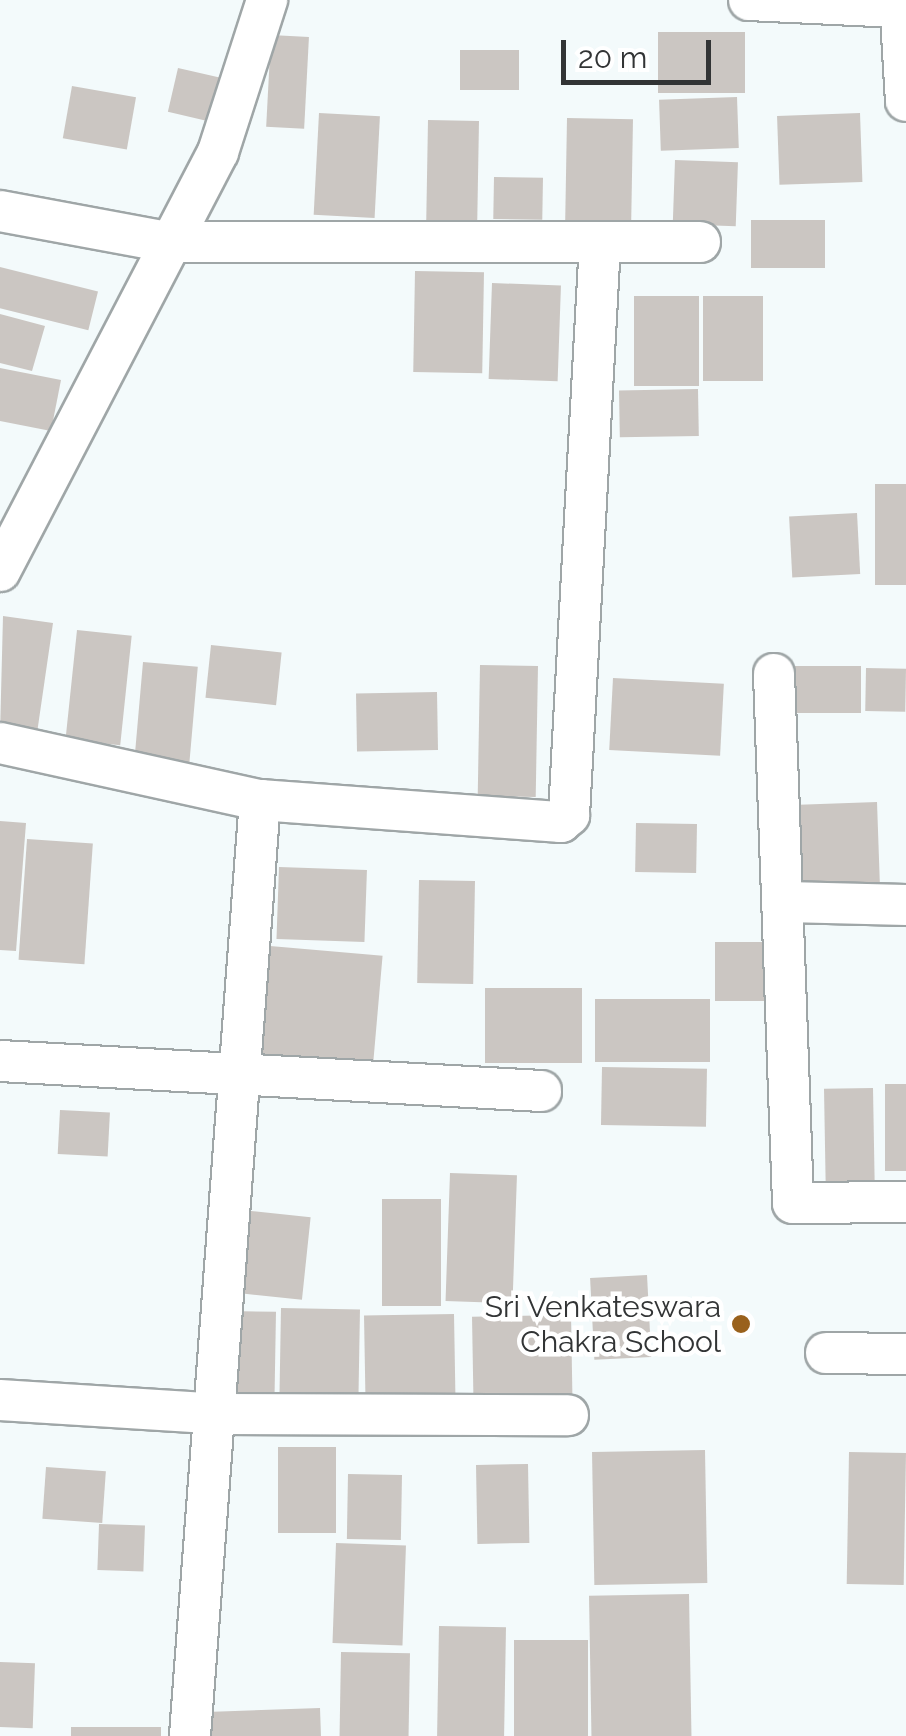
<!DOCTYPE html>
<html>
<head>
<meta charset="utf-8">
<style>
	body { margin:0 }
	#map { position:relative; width:906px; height:1736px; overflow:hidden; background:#f3fafb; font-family:Raleway,sans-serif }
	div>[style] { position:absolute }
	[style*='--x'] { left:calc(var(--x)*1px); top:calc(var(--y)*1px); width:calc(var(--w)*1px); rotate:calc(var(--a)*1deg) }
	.building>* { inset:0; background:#cbc6c2; transform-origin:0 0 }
	.roads { filter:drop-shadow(2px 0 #9fa6a7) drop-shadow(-2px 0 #9fa6a7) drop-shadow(0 2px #9fa6a7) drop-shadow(0 -2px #9fa6a7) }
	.street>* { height:40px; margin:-20px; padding:0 20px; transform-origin:20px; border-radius:20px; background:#fff }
	.dots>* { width:28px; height:28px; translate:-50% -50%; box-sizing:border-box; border:5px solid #fff; border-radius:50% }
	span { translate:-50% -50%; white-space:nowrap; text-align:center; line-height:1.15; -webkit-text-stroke:9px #fff; paint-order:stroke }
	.poi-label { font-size:30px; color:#323435 }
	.right { translate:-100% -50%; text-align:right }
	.scale { position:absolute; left:561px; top:40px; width:150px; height:45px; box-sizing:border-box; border:5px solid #323435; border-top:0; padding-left:12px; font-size:30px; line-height:35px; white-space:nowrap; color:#323435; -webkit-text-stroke:8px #fff; paint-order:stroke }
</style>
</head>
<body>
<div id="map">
	<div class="building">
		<div style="left:658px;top:32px;width:87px;height:61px"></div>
		<div style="left:271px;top:35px;width:38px;height:92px;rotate:3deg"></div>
		<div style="left:460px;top:50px;width:59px;height:40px"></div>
		<div style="left:178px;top:68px;width:46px;height:45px;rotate:13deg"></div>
		<div style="left:72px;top:86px;width:65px;height:53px;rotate:10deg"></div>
		<div style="left:737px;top:97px;width:51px;height:78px;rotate:88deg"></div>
		<div style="left:319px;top:113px;width:61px;height:102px;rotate:3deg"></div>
		<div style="left:860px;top:113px;width:69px;height:83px;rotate:88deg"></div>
		<div style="left:567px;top:118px;width:66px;height:105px;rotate:1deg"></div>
		<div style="left:428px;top:120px;width:51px;height:100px;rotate:1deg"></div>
		<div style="left:675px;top:160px;width:63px;height:64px;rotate:2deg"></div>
		<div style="left:494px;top:177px;width:49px;height:42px;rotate:1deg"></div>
		<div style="left:751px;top:220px;width:74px;height:48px"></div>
		<div style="left:0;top:267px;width:101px;height:40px;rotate:14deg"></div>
		<div style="left:415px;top:271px;width:69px;height:101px;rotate:1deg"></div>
		<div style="left:492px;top:283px;width:69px;height:96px;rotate:2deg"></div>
		<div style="left:634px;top:296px;width:65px;height:90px"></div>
		<div style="left:703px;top:296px;width:60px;height:85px"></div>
		<div style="clip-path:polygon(0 314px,45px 326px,32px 371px,0 363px)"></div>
		<div style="clip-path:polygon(0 368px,61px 380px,51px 431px,0 421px)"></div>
		<div style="left:698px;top:389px;width:47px;height:79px;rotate:89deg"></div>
		<div style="left:906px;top:484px;width:101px;height:31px;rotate:90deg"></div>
		<div style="left:857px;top:513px;width:61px;height:68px;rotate:87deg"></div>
		<div style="clip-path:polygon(3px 616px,53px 623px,36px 740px,0 734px)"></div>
		<div style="left:77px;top:630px;width:55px;height:110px;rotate:6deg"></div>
		<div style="left:211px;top:645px;width:71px;height:53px;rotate:6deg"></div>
		<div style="left:143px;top:662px;width:55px;height:102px;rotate:5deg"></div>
		<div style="left:480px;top:665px;width:58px;height:131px;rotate:1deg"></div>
		<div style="left:790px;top:666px;width:71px;height:47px"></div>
		<div style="left:866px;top:668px;width:40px;height:43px;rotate:1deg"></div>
		<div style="left:613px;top:678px;width:111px;height:72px;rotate:3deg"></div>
		<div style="left:437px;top:692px;width:58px;height:81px;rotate:89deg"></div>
		<div style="left:877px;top:802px;width:90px;height:85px;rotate:88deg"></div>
		<div style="clip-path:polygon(0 821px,26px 823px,16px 951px,0 950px)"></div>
		<div style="left:636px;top:823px;width:61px;height:49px;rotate:1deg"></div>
		<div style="left:27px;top:839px;width:66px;height:121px;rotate:4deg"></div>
		<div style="left:279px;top:867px;width:88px;height:72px;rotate:2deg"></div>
		<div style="left:419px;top:880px;width:56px;height:103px;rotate:1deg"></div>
		<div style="left:715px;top:942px;width:69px;height:59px"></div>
		<div style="left:270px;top:946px;width:113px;height:109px;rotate:5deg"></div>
		<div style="left:485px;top:988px;width:97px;height:75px"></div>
		<div style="left:595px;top:999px;width:115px;height:63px"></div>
		<div style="left:602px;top:1067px;width:105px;height:58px;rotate:1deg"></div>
		<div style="left:885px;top:1084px;width:21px;height:87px"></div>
		<div style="left:873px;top:1088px;width:104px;height:49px;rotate:89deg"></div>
		<div style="left:60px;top:1110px;width:50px;height:44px;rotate:3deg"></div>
		<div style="left:450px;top:1173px;width:67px;height:128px;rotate:2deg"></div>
		<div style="left:441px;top:1199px;width:107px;height:59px;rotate:90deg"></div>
		<div style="left:242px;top:1210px;width:69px;height:83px;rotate:6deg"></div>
		<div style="left:647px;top:1275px;width:82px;height:57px;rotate:87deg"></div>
		<div style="left:281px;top:1308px;width:79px;height:98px;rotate:1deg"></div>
		<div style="left:228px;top:1311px;width:48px;height:93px;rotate:1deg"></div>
		<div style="left:454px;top:1314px;width:94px;height:90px;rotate:89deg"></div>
		<div style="left:571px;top:1315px;width:87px;height:99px;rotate:89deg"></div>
		<div style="left:278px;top:1447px;width:58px;height:86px"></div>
		<div style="left:705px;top:1450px;width:133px;height:113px;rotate:89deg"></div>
		<div style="left:849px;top:1452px;width:57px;height:132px;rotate:1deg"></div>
		<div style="left:528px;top:1464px;width:79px;height:52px;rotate:89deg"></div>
		<div style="left:46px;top:1467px;width:60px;height:52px;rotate:4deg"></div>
		<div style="left:348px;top:1474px;width:54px;height:65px;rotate:1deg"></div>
		<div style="left:99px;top:1524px;width:46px;height:46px;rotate:2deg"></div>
		<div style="left:336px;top:1543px;width:70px;height:100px;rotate:2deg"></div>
		<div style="left:689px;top:1594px;width:142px;height:100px;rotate:89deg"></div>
		<div style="left:439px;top:1626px;width:67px;height:110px;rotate:1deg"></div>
		<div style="left:514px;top:1640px;width:74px;height:96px"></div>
		<div style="left:341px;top:1652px;width:69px;height:84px;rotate:1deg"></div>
		<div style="left:0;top:1662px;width:35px;height:65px;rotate:2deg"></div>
		<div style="left:320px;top:1708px;width:28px;height:121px;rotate:88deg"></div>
		<div style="left:71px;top:1727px;width:90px;height:9px"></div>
	</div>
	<div class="roads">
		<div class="street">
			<div style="--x:749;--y:0;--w:151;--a:2.7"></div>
			<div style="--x:900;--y:0;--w:101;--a:86.6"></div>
			<div style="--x:0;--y:211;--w:170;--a:10.5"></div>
			<div style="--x:167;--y:242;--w:533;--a:0"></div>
			<div style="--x:0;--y:571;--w:472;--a:-62.5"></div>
			<div style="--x:218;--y:152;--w:160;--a:-72.1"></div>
			<div style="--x:774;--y:674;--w:529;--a:87.94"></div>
			<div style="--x:793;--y:1203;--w:113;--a:-0.5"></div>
			<div style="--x:0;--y:743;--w:266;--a:12.4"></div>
			<div style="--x:260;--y:800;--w:939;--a:94.28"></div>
			<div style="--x:260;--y:800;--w:302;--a:4.2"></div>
			<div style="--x:561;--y:822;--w:11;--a:-41"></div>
			<div style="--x:569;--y:815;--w:574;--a:-86.9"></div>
			<div style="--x:787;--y:902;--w:119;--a:1.4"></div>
			<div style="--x:0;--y:1061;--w:542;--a:3.17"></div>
			<div style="--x:826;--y:1353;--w:80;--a:0.7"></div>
			<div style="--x:0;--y:1400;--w:221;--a:3.6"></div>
			<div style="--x:221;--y:1414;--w:347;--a:0.2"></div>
		</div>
	</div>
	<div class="dots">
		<div style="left:741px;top:1324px;background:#99611c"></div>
	</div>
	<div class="poi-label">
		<span class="right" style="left:721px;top:1324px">Sri Venkateswara<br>Chakra School</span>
	</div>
	<div class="scale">20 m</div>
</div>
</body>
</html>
